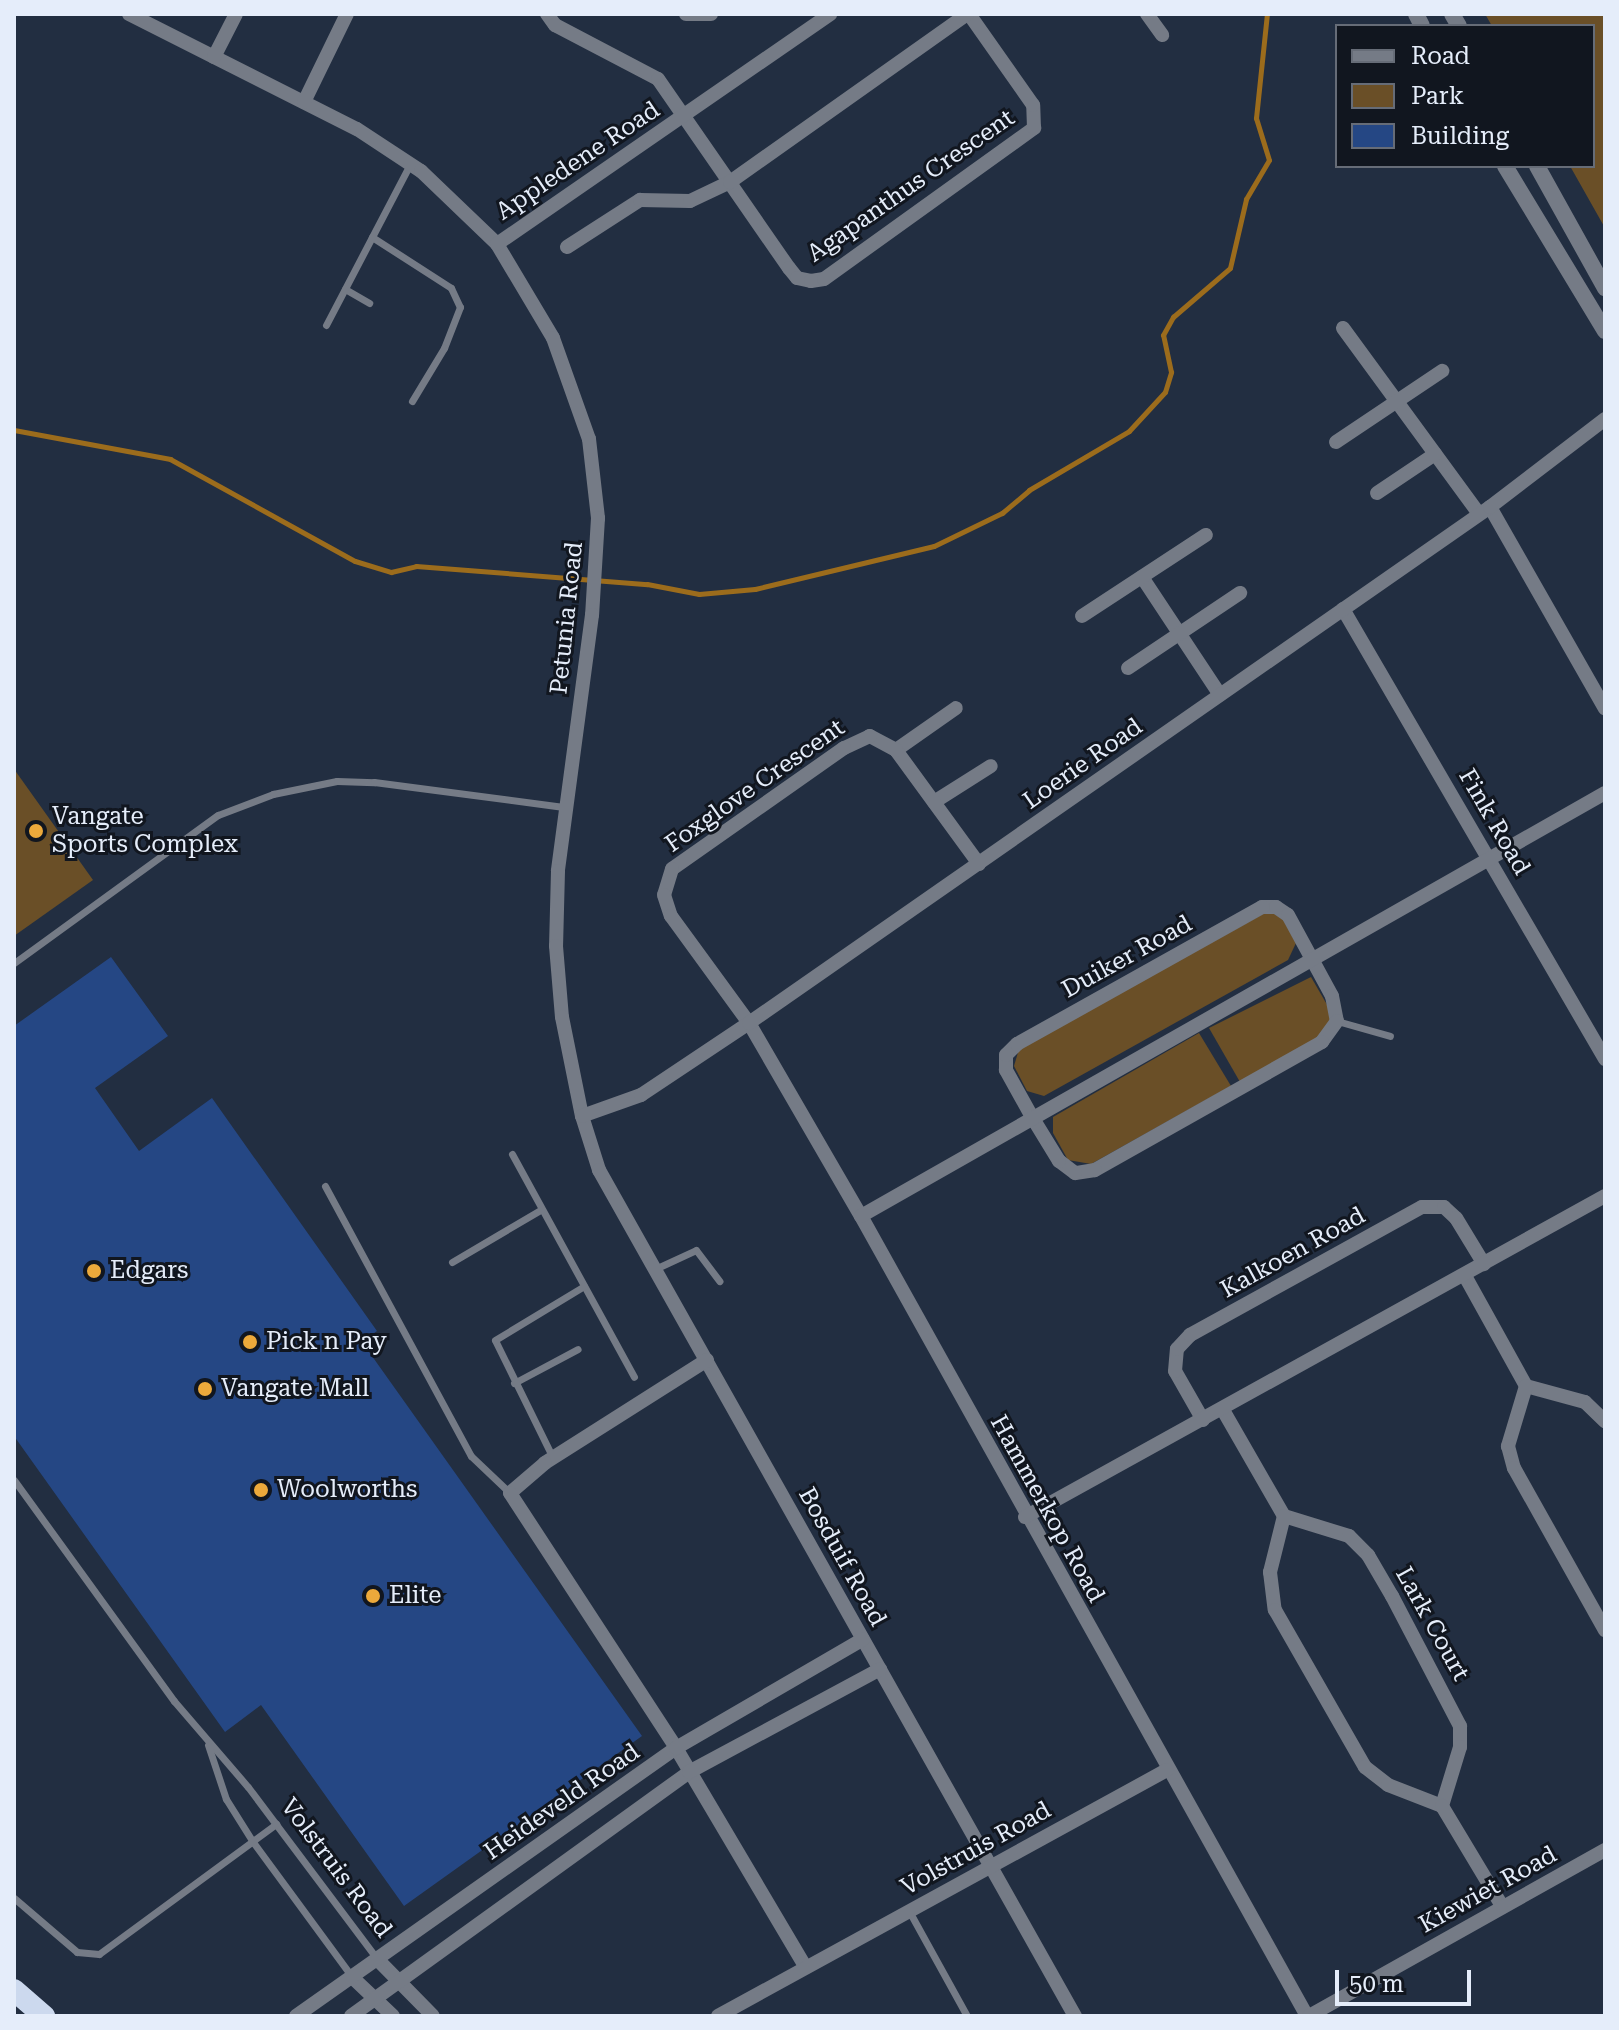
<!DOCTYPE html>
<html>
<head>
<meta charset="utf-8">
<style>
	body { margin:0 }
	#map { position:relative; width:1619px; height:2030px; overflow:hidden; background:#222e41; font-family:"Roboto Serif",serif }
	div>[style] { position:absolute }
	[style*='--x'] { left:calc(var(--x)*1px); top:calc(var(--y)*1px); width:calc(var(--w)*1px); rotate:calc(var(--a)*1deg) }
	.green>* { inset:0; background:#6a4f27 }
	.stream>* { height:5px; margin:-2.5px; padding:0 2.5px; transform-origin:2.5px; border-radius:2.5px; background:#9c6c1c }
	.building>* { inset:0; background:#254784 }
	.service>* { height:7px; margin:-3.5px; padding:0 3.5px; transform-origin:3.5px; border-radius:3.5px; background:#757b86 }
	.minor>* { height:14px; margin:-7px; padding:0 7px; transform-origin:7px; border-radius:7px; background:#757b86 }
	.tertiary>* { height:16px; margin:-8px; padding:0 8px; transform-origin:8px; border-radius:8px; background:#757b86 }
	.trunk>* { height:22px; margin:-11px; padding:0 11px; transform-origin:11px; border-radius:11px; background:#ccd9ee }
	.dots>* { width:22px; height:22px; translate:-50% -50%; box-sizing:border-box; border:4px solid #11161f; border-radius:50% }
	span { translate:-50% -50%; white-space:nowrap; text-align:center; line-height:1.15; -webkit-text-stroke:6px #11161f; paint-order:stroke }
	.street-label { font-size:24px; color:#e5edfa }
	.poi-label { font-size:24px; color:#e5edfa }
	.left { translate:0 -50%; text-align:left }
	.frame { position:absolute; inset:0; border:16px solid #e5edfa; pointer-events:none }
	.legend { position:absolute; left:1335px; top:24px; width:260px; height:144px; box-sizing:border-box; background:#11161f; border:2px solid #666c77; margin:0; padding:10px 14px; list-style:none; font-size:24px; color:#e5edfa }
	.legend li { display:flex; align-items:center; gap:16px; height:40px }
	.legend b { width:40px; border:2px solid #666c77 }
	.scale { position:absolute; left:1335px; top:1970px; width:136px; height:36px; box-sizing:border-box; border:4px solid #e5edfa; border-top:0; padding-left:10px; font-size:24px; line-height:28px; white-space:nowrap; color:#e5edfa; -webkit-text-stroke:6px #11161f; paint-order:stroke }
</style>
</head>
<body>
<div id="map">
	<div class="green">
		<div style="clip-path:polygon(1485px 14px,1605px 14px,1605px 228px,1570px 166px,1593px 166px,1593px 26px,1492px 26px)"></div>
		<div style="clip-path:polygon(14px 769px,93px 880px,14px 936px)"></div>
		<div style="clip-path:polygon(1273px 913px,1283px 919px,1296px 943px,1288px 960px,1044px 1096px,1027px 1091px,1014px 1066px,1019px 1049px,1263px 914px)"></div>
		<div style="clip-path:polygon(1311px 977px,1333px 1015px,1324px 1035px,1240px 1082px,1209px 1028px)"></div>
		<div style="clip-path:polygon(1199px 1033px,1231px 1086px,1091px 1164px,1068px 1160px,1053px 1133px,1053px 1117px)"></div>
	</div>
	<div class="stream">
		<div style="--x:14;--y:430;--w:159;--a:10.5"></div>
		<div style="--x:170;--y:459;--w:211;--a:28.9"></div>
		<div style="--x:355;--y:561;--w:38;--a:17"></div>
		<div style="--x:391;--y:572;--w:26;--a:-13"></div>
		<div style="--x:416;--y:566;--w:232;--a:4.5"></div>
		<div style="--x:647;--y:584;--w:53;--a:10.9"></div>
		<div style="--x:699;--y:594;--w:56;--a:-5.1"></div>
		<div style="--x:755;--y:589;--w:184;--a:-13.5"></div>
		<div style="--x:934;--y:546;--w:76;--a:-25.9"></div>
		<div style="--x:1002;--y:513;--w:35;--a:-40"></div>
		<div style="--x:1029;--y:490;--w:116;--a:-30.5"></div>
		<div style="--x:1129;--y:431;--w:53;--a:-47.3"></div>
		<div style="--x:1165;--y:392;--w:21;--a:-73"></div>
		<div style="--x:1171;--y:372;--w:38;--a:-102"></div>
		<div style="--x:1163;--y:335;--w:21;--a:-61"></div>
		<div style="--x:1173;--y:317;--w:75;--a:-40.7"></div>
		<div style="--x:1230;--y:268;--w:71;--a:-76.9"></div>
		<div style="--x:1246;--y:199;--w:45;--a:-59.5"></div>
		<div style="--x:1269;--y:160;--w:44;--a:-107.2"></div>
		<div style="--x:1256;--y:118;--w:105;--a:-84"></div>
	</div>
	<div class="building">
		<div style="clip-path:polygon(111px 957px,168px 1036px,95px 1088px,139px 1151px,212px 1098px,377px 1331px,362px 1342px,642px 1736px,404px 1906px,261px 1705px,225px 1732px,14px 1436px,14px 1026px)"></div>
	</div>
	<div class="service">
		<div style="--x:372;--y:237;--w:94;--a:32.8"></div>
		<div style="--x:451;--y:288;--w:21;--a:65"></div>
		<div style="--x:460;--y:307;--w:44;--a:111.3"></div>
		<div style="--x:444;--y:348;--w:62;--a:121.1"></div>
		<div style="--x:345;--y:289;--w:28;--a:30"></div>
		<div style="--x:326;--y:325;--w:182;--a:-62.4"></div>
		<div style="--x:14;--y:963;--w:252;--a:-36"></div>
		<div style="--x:218;--y:815;--w:59;--a:-20.9"></div>
		<div style="--x:273;--y:794;--w:65;--a:-11.5"></div>
		<div style="--x:337;--y:781;--w:37;--a:2"></div>
		<div style="--x:374;--y:782;--w:193;--a:7.5"></div>
		<div style="--x:1337;--y:1021;--w:55;--a:15.8"></div>
		<div style="--x:512;--y:1154;--w:254;--a:61.3"></div>
		<div style="--x:325;--y:1186;--w:307;--a:61.6"></div>
		<div style="--x:471;--y:1456;--w:54;--a:43.5"></div>
		<div style="--x:452;--y:1262;--w:104;--a:-30.5"></div>
		<div style="--x:655;--y:1269;--w:45;--a:-24.9"></div>
		<div style="--x:696;--y:1250;--w:39;--a:53"></div>
		<div style="--x:514;--y:1383;--w:72;--a:-28"></div>
		<div style="--x:553;--y:1458;--w:131;--a:-116.2"></div>
		<div style="--x:495;--y:1340;--w:104;--a:-31.2"></div>
		<div style="--x:14;--y:1480;--w:273;--a:54.1"></div>
		<div style="--x:174;--y:1701;--w:113;--a:49.3"></div>
		<div style="--x:248;--y:1787;--w:215;--a:53.1"></div>
		<div style="--x:208;--y:1745;--w:57;--a:71.6"></div>
		<div style="--x:226;--y:1799;--w:51;--a:57.9"></div>
		<div style="--x:253;--y:1842;--w:167;--a:53.7"></div>
		<div style="--x:14;--y:1898;--w:83;--a:40.6"></div>
		<div style="--x:77;--y:1952;--w:22;--a:5"></div>
		<div style="--x:99;--y:1954;--w:220;--a:-36.3"></div>
		<div style="--x:909;--y:1911;--w:120;--a:61.1"></div>
	</div>
	<div class="minor">
		<div style="--x:129;--y:14;--w:255;--a:26.8"></div>
		<div style="--x:357;--y:129;--w:77;--a:33.3"></div>
		<div style="--x:421;--y:171;--w:105;--a:43.8"></div>
		<div style="--x:497;--y:244;--w:109;--a:59.2"></div>
		<div style="--x:553;--y:338;--w:107;--a:70.4"></div>
		<div style="--x:589;--y:439;--w:80;--a:83.5"></div>
		<div style="--x:598;--y:518;--w:97;--a:93.5"></div>
		<div style="--x:592;--y:615;--w:258;--a:97.6"></div>
		<div style="--x:558;--y:871;--w:75;--a:91.5"></div>
		<div style="--x:556;--y:946;--w:71;--a:85.2"></div>
		<div style="--x:562;--y:1017;--w:101;--a:78.6"></div>
		<div style="--x:582;--y:1116;--w:57;--a:72.5"></div>
		<div style="--x:599;--y:1170;--w:971;--a:60.64"></div>
		<div style="--x:547;--y:14;--w:14;--a:54"></div>
		<div style="--x:555;--y:25;--w:116;--a:27.7"></div>
		<div style="--x:658;--y:79;--w:230;--a:55.3"></div>
		<div style="--x:789;--y:268;--w:13;--a:51"></div>
		<div style="--x:797;--y:278;--w:14;--a:12"></div>
		<div style="--x:811;--y:281;--w:13;--a:-9"></div>
		<div style="--x:824;--y:279;--w:259;--a:-35.7"></div>
		<div style="--x:1034;--y:128;--w:23;--a:-92"></div>
		<div style="--x:1033;--y:105;--w:111;--a:-125.1"></div>
		<div style="--x:686;--y:14;--w:25;--a:0"></div>
		<div style="--x:1147;--y:14;--w:26;--a:54"></div>
		<div style="--x:214;--y:57;--w:48;--a:-62.9"></div>
		<div style="--x:304;--y:102;--w:98;--a:-64"></div>
		<div style="--x:497;--y:244;--w:405;--a:-34.6"></div>
		<div style="--x:567;--y:247;--w:87;--a:-32.8"></div>
		<div style="--x:640;--y:200;--w:50;--a:1.1"></div>
		<div style="--x:690;--y:201;--w:44;--a:-25.4"></div>
		<div style="--x:730;--y:182;--w:291;--a:-35.3"></div>
		<div style="--x:1343;--y:328;--w:230;--a:53.8"></div>
		<div style="--x:1336;--y:442;--w:128;--a:-33.8"></div>
		<div style="--x:1377;--y:493;--w:70;--a:-33.9"></div>
		<div style="--x:1490;--y:507;--w:232;--a:60.3"></div>
		<div style="--x:1142;--y:577;--w:141;--a:56.5"></div>
		<div style="--x:1343;--y:609;--w:521;--a:59.79"></div>
		<div style="--x:1082;--y:616;--w:148;--a:-33.2"></div>
		<div style="--x:1128;--y:668;--w:135;--a:-33.8"></div>
		<div style="--x:896;--y:750;--w:73;--a:-35"></div>
		<div style="--x:934;--y:802;--w:67;--a:-32.3"></div>
		<div style="--x:979;--y:864;--w:141;--a:-126.1"></div>
		<div style="--x:896;--y:750;--w:30;--a:-152"></div>
		<div style="--x:870;--y:736;--w:29;--a:155"></div>
		<div style="--x:844;--y:748;--w:210;--a:144.9"></div>
		<div style="--x:672;--y:869;--w:27;--a:107"></div>
		<div style="--x:664;--y:895;--w:22;--a:72"></div>
		<div style="--x:671;--y:916;--w:132;--a:53.9"></div>
		<div style="--x:749;--y:1023;--w:223;--a:59.9"></div>
		<div style="--x:861;--y:1216;--w:916;--a:60.86"></div>
		<div style="--x:1262;--y:907;--w:14;--a:0"></div>
		<div style="--x:1276;--y:907;--w:14;--a:34"></div>
		<div style="--x:1288;--y:915;--w:92;--a:61.5"></div>
		<div style="--x:1332;--y:996;--w:25;--a:79"></div>
		<div style="--x:1337;--y:1021;--w:26;--a:126"></div>
		<div style="--x:1322;--y:1042;--w:261;--a:150.6"></div>
		<div style="--x:1095;--y:1170;--w:20;--a:171"></div>
		<div style="--x:1075;--y:1173;--w:20;--a:-143"></div>
		<div style="--x:1059;--y:1161;--w:52;--a:-121.5"></div>
		<div style="--x:1032;--y:1117;--w:54;--a:-119"></div>
		<div style="--x:1006;--y:1070;--w:15;--a:-90"></div>
		<div style="--x:1006;--y:1055;--w:16;--a:-45"></div>
		<div style="--x:1017;--y:1044;--w:281;--a:-29.2"></div>
		<div style="--x:582;--y:1116;--w:63;--a:-19.6"></div>
		<div style="--x:641;--y:1095;--w:130;--a:-33.7"></div>
		<div style="--x:749;--y:1023;--w:903;--a:-34.85"></div>
		<div style="--x:1490;--y:507;--w:145;--a:-37.4"></div>
		<div style="--x:861;--y:1216;--w:856;--a:-29.62"></div>
		<div style="--x:1465;--y:1276;--w:126;--a:61"></div>
		<div style="--x:1526;--y:1386;--w:61;--a:15.2"></div>
		<div style="--x:1585;--y:1402;--w:28;--a:44"></div>
		<div style="--x:707;--y:1360;--w:192;--a:147.6"></div>
		<div style="--x:545;--y:1463;--w:46;--a:139.4"></div>
		<div style="--x:510;--y:1493;--w:304;--a:56.9"></div>
		<div style="--x:676;--y:1748;--w:253;--a:59.4"></div>
		<div style="--x:1526;--y:1386;--w:63;--a:106.7"></div>
		<div style="--x:1508;--y:1446;--w:23;--a:75"></div>
		<div style="--x:1514;--y:1468;--w:186;--a:60.7"></div>
		<div style="--x:1223;--y:1410;--w:122;--a:60.1"></div>
		<div style="--x:1284;--y:1516;--w:68;--a:17.1"></div>
		<div style="--x:1349;--y:1536;--w:27;--a:45"></div>
		<div style="--x:1368;--y:1555;--w:48;--a:59.7"></div>
		<div style="--x:1392;--y:1596;--w:147;--a:62.4"></div>
		<div style="--x:1460;--y:1726;--w:21;--a:90"></div>
		<div style="--x:1460;--y:1747;--w:62;--a:107"></div>
		<div style="--x:1203;--y:1420;--w:56;--a:-119.7"></div>
		<div style="--x:1175;--y:1371;--w:22;--a:-85"></div>
		<div style="--x:1177;--y:1349;--w:19;--a:-47"></div>
		<div style="--x:1190;--y:1335;--w:265;--a:-28.9"></div>
		<div style="--x:1422;--y:1207;--w:22;--a:0"></div>
		<div style="--x:1444;--y:1207;--w:16;--a:43"></div>
		<div style="--x:1456;--y:1218;--w:54;--a:58.7"></div>
		<div style="--x:1284;--y:1516;--w:58;--a:104"></div>
		<div style="--x:1270;--y:1572;--w:38;--a:83"></div>
		<div style="--x:1275;--y:1610;--w:181;--a:60.2"></div>
		<div style="--x:1365;--y:1767;--w:29;--a:38"></div>
		<div style="--x:1388;--y:1785;--w:58;--a:21.3"></div>
		<div style="--x:1442;--y:1806;--w:117;--a:59"></div>
		<div style="--x:1025;--y:1517;--w:663;--a:-28.96"></div>
		<div style="--x:378;--y:1960;--w:78;--a:45.5"></div>
		<div style="--x:353;--y:1978;--w:55;--a:43.5"></div>
		<div style="--x:296;--y:2016;--w:465;--a:-35.2"></div>
		<div style="--x:676;--y:1748;--w:216;--a:-30.2"></div>
		<div style="--x:351;--y:2016;--w:417;--a:-35.8"></div>
		<div style="--x:689;--y:1772;--w:217;--a:-28.3"></div>
		<div style="--x:718;--y:2016;--w:512;--a:-28.72"></div>
		<div style="--x:1309;--y:2016;--w:339;--a:-29.3"></div>
	</div>
	<div class="tertiary">
		<div style="--x:1416;--y:14;--w:13;--a:63"></div>
		<div style="--x:1452;--y:14;--w:14;--a:60"></div>
		<div style="--x:1505;--y:166;--w:193;--a:58.8"></div>
		<div style="--x:1537;--y:166;--w:140;--a:60.9"></div>
	</div>
	<div class="trunk">
		<div style="--x:14;--y:1990;--w:40;--a:41"></div>
	</div>
	<div class="dots">
		<div style="left:36px;top:831px;background:#eca93b"></div>
		<div style="left:94px;top:1271px;background:#eca93b"></div>
		<div style="left:250px;top:1342px;background:#eca93b"></div>
		<div style="left:205px;top:1389px;background:#eca93b"></div>
		<div style="left:261px;top:1490px;background:#eca93b"></div>
		<div style="left:373px;top:1596px;background:#eca93b"></div>
	</div>
	<div class="street-label">
		<span style="left:578px;top:161px;rotate:-34deg">Appledene Road</span>
		<span style="left:911px;top:186px;rotate:-35deg">Agapanthus Crescent</span>
		<span style="left:567px;top:618px;rotate:-84deg">Petunia Road</span>
		<span style="left:1083px;top:764px;rotate:-35deg">Loerie Road</span>
		<span style="left:755px;top:786px;rotate:-35deg">Foxglove Crescent</span>
		<span style="left:1494px;top:822px;rotate:60deg">Fink Road</span>
		<span style="left:1127px;top:957px;rotate:-29deg">Duiker Road</span>
		<span style="left:1293px;top:1253px;rotate:-29deg">Kalkoen Road</span>
		<span style="left:1047px;top:1509px;rotate:61deg">Hammerkop Road</span>
		<span style="left:842px;top:1557px;rotate:61deg">Bosduif Road</span>
		<span style="left:1432px;top:1624px;rotate:61deg">Lark Court</span>
		<span style="left:562px;top:1802px;rotate:-35deg">Heideveld Road</span>
		<span style="left:976px;top:1849px;rotate:-29deg">Volstruis Road</span>
		<span style="left:336px;top:1868px;rotate:53deg">Volstruis Road</span>
		<span style="left:1488px;top:1890px;rotate:-29deg">Kiewiet Road</span>
	</div>
	<div class="poi-label">
		<span class="left" style="left:52px;top:831px">Vangate<br>Sports Complex</span>
		<span class="left" style="left:110px;top:1271px">Edgars</span>
		<span class="left" style="left:266px;top:1342px">Pick n Pay</span>
		<span class="left" style="left:221px;top:1389px">Vangate Mall</span>
		<span class="left" style="left:277px;top:1490px">Woolworths</span>
		<span class="left" style="left:389px;top:1596px">Elite</span>
	</div>
	<div class="frame"></div>
	<ul class="legend">
	<li><b style="height:10px;background:#757b86"></b>Road</li>
	<li><b style="height:22px;background:#6a4f27"></b>Park</li>
	<li><b style="height:22px;background:#254784"></b>Building</li>
	</ul>
	<div class="scale">50 m</div>
</div>
</body>
</html>
